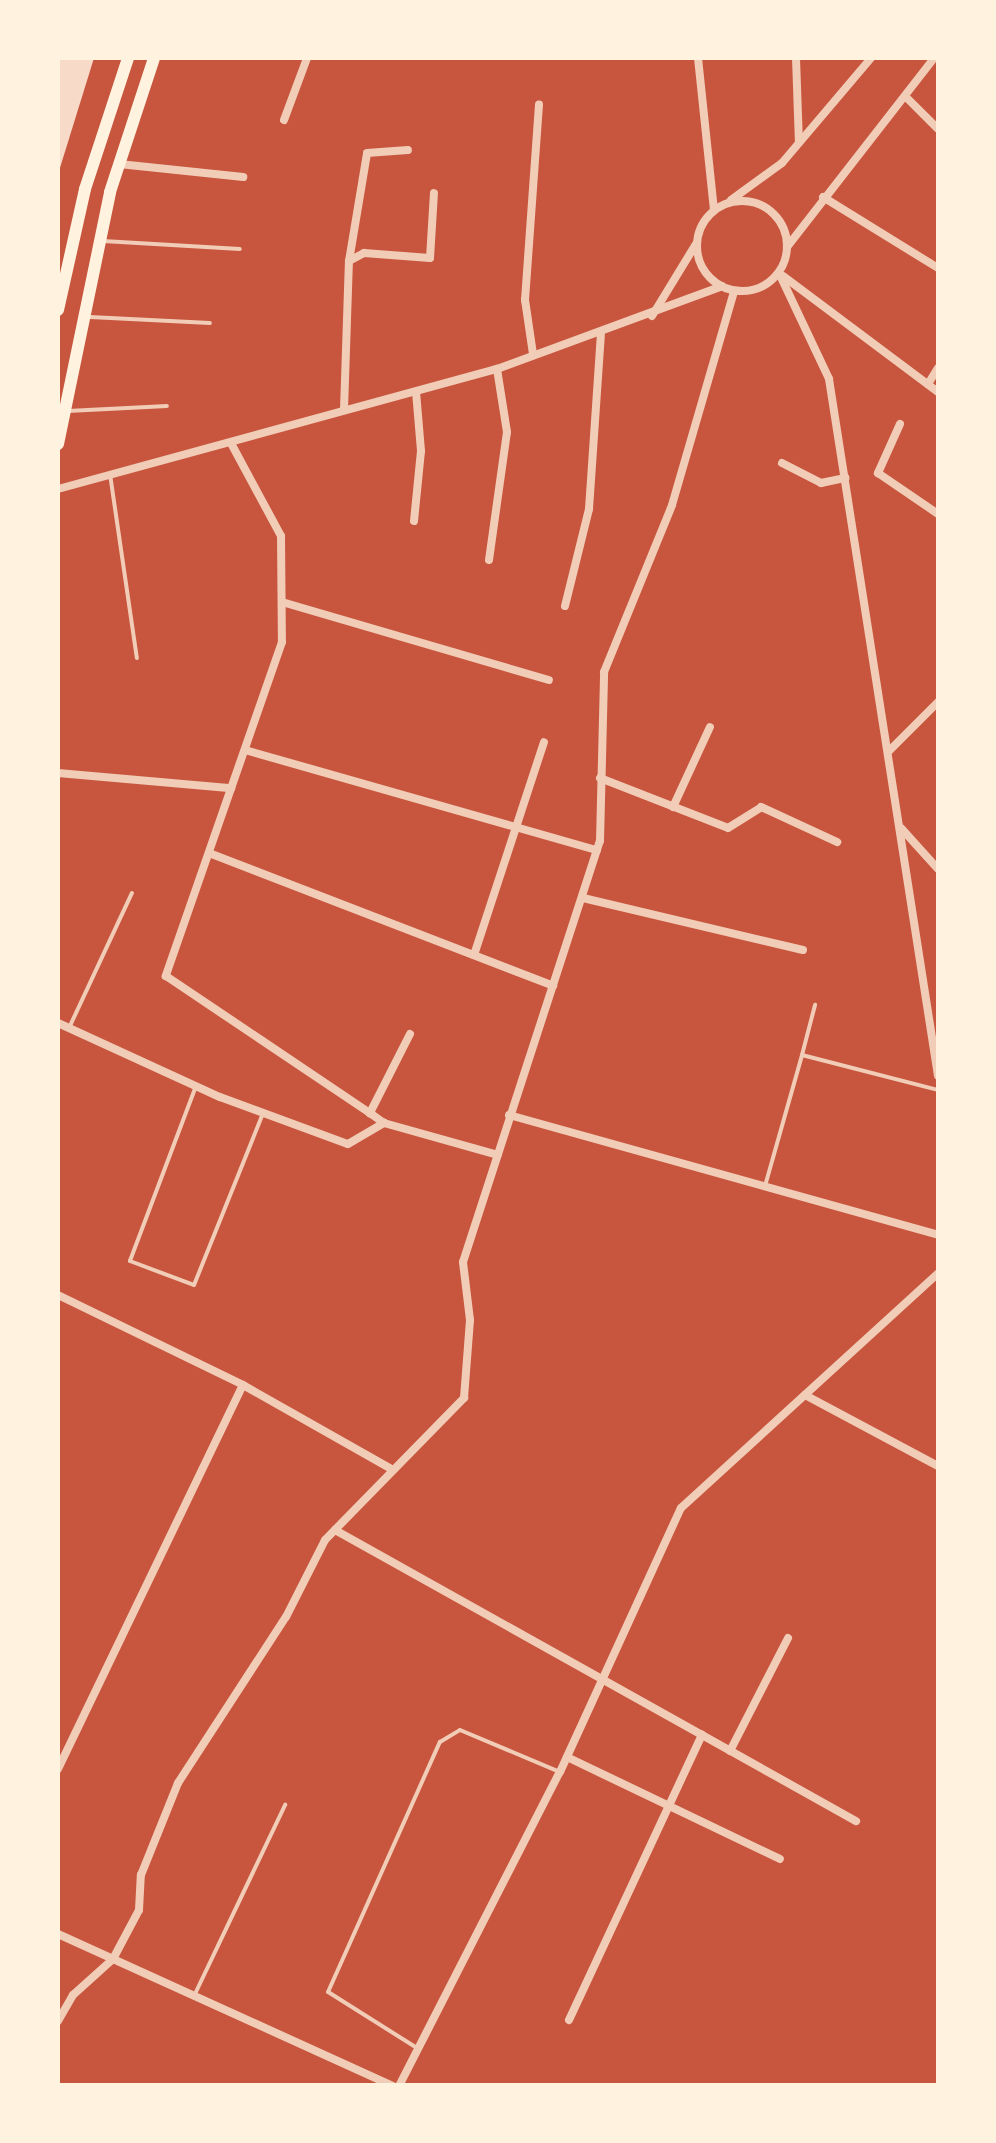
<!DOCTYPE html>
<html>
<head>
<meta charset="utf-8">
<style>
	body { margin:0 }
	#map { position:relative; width:996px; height:2143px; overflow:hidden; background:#c8553d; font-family:"PT Sans Narrow",sans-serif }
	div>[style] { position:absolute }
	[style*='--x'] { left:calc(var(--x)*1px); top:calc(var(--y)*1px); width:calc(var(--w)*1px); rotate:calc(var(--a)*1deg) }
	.building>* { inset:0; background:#f7dbc8 }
	.service>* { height:4px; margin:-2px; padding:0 2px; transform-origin:2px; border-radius:2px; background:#f1ccb7 }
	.minor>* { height:8px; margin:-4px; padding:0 4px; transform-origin:4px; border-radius:4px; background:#f1ccb7 }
	.minor>.ring { margin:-4px; padding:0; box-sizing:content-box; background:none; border:8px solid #f1ccb7; border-radius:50% }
	.primary>* { height:12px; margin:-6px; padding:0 6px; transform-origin:6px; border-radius:6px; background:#fff3e0 }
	span { translate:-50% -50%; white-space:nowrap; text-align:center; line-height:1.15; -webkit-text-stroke:8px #fff3e0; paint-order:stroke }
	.frame { position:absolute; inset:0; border:60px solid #fff3e0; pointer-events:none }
</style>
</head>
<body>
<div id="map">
	<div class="building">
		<div style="clip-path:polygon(58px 58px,94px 58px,59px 171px,58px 171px)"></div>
	</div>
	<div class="service">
		<div style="--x:103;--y:241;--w:137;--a:3.3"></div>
		<div style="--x:90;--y:317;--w:120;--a:2.9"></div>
		<div style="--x:68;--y:411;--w:99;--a:-2.9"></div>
		<div style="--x:110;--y:474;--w:186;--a:81.7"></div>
		<div style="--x:69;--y:1028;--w:149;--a:-65"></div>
		<div style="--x:802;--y:1055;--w:52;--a:-75.4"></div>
		<div style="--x:196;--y:1086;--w:187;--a:110.7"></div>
		<div style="--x:130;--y:1261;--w:68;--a:20.6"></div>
		<div style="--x:194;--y:1285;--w:185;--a:-68.1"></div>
		<div style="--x:765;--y:1186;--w:136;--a:-74.2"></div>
		<div style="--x:802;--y:1055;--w:140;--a:14.4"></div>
		<div style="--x:194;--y:1996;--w:212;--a:-64.5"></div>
		<div style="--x:417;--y:2048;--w:105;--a:-147.8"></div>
		<div style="--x:328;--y:1992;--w:274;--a:-65.9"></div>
		<div style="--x:440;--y:1742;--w:23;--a:-31"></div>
		<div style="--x:460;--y:1730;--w:108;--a:22.8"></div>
	</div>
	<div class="minor">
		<div style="--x:698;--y:58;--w:153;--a:84"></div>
		<div style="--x:796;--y:58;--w:84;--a:88"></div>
		<div style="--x:908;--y:99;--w:42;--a:45"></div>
		<div style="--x:284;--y:120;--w:66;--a:-69.6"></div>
		<div style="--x:119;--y:164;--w:125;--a:6"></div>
		<div style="--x:823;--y:197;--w:135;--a:31.7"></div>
		<div style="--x:731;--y:200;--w:63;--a:-36"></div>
		<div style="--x:782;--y:163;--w:138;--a:-49.7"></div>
		<div class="ring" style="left:697px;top:201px;width:82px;height:82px"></div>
		<div style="--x:787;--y:247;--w:239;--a:-52.1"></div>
		<div style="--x:349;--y:261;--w:17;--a:-28"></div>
		<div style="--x:364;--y:253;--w:66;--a:4.3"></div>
		<div style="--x:430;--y:258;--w:65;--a:-86.5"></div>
		<div style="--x:779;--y:273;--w:117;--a:64.7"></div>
		<div style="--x:829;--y:379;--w:705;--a:81.11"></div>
		<div style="--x:783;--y:276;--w:194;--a:36.8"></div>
		<div style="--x:652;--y:316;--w:84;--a:-58.6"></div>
		<div style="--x:533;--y:354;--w:55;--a:-98.4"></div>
		<div style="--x:525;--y:300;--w:196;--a:-85.9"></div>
		<div style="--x:928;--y:384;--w:19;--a:-58"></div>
		<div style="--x:344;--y:410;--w:149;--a:-88.1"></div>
		<div style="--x:349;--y:261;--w:109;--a:-80.5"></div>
		<div style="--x:367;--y:153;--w:41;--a:-4.2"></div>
		<div style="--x:900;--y:424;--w:54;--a:114.2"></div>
		<div style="--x:878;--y:473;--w:73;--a:34.3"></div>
		<div style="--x:232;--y:445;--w:103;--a:61.7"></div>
		<div style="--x:281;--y:536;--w:106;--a:89.5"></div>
		<div style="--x:282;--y:642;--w:354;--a:109.2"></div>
		<div style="--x:166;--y:976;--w:246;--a:33.9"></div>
		<div style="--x:782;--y:463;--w:44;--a:27.1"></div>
		<div style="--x:821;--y:483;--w:25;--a:-12"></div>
		<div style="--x:58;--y:489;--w:455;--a:-15.3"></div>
		<div style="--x:497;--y:369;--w:240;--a:-20.2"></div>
		<div style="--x:414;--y:521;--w:70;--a:-84.3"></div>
		<div style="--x:421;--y:451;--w:59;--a:-94.8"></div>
		<div style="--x:489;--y:560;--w:129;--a:-82"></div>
		<div style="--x:507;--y:432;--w:64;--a:-99"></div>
		<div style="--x:282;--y:602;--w:278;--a:16.3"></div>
		<div style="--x:565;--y:606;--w:100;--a:-76.1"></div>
		<div style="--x:589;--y:509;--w:174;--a:-86.1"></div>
		<div style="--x:245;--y:750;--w:366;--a:15.9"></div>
		<div style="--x:889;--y:751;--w:69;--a:-45"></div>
		<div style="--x:58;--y:773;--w:174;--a:5"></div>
		<div style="--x:600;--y:778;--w:137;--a:21.3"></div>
		<div style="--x:728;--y:828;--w:39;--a:-32"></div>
		<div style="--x:761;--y:807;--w:84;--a:24.7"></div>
		<div style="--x:673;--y:807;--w:88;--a:-65.2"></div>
		<div style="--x:901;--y:828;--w:55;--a:47.9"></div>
		<div style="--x:209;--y:853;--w:369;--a:21.1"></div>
		<div style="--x:583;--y:898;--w:226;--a:13.3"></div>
		<div style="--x:474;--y:955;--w:224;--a:-71.8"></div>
		<div style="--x:58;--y:1023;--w:178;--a:24.6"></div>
		<div style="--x:220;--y:1097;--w:136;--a:20.2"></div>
		<div style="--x:348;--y:1144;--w:42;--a:-30.3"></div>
		<div style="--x:410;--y:1034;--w:89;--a:116.9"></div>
		<div style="--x:370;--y:1113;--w:17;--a:36"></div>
		<div style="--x:384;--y:1123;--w:118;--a:15.7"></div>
		<div style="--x:509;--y:1115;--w:445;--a:15.6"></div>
		<div style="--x:58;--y:1295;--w:206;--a:25.9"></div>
		<div style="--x:243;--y:1385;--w:169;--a:29.5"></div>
		<div style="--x:805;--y:1395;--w:151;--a:28.1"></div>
		<div style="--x:335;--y:1530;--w:597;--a:29.19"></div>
		<div style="--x:730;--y:1751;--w:127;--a:-62.8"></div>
		<div style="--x:567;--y:1757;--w:236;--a:25.6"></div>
		<div style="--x:58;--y:1769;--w:426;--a:-64.3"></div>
		<div style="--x:58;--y:1934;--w:368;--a:24.4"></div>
		<div style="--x:569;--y:2020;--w:315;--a:-65"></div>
		<div style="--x:58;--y:2021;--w:30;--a:-60"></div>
		<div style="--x:73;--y:1995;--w:54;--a:-42"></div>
		<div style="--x:113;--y:1959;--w:55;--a:-62"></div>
		<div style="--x:139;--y:1910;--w:35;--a:-87"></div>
		<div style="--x:141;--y:1875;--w:99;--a:-68.1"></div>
		<div style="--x:178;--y:1783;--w:198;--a:-57"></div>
		<div style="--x:286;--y:1617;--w:86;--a:-63.1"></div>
		<div style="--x:325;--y:1540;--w:199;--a:-45.6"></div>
		<div style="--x:464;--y:1398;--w:78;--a:-85.6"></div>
		<div style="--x:470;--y:1320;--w:58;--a:-96.9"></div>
		<div style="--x:463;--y:1262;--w:443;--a:-72"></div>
		<div style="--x:600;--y:841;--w:169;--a:-88.6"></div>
		<div style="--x:604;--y:672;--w:180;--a:-67.8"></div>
		<div style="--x:672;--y:505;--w:223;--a:-73.8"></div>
		<div style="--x:399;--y:2086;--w:353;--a:-62.9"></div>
		<div style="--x:560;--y:1772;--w:290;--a:-65.4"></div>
		<div style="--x:681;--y:1508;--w:348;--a:-42.4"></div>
	</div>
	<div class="primary">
		<div style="--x:58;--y:310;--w:124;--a:-77.4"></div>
		<div style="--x:85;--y:189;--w:138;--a:-71.8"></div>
		<div style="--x:58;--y:444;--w:257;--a:-78.3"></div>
		<div style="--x:110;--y:192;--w:141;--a:-71.8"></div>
	</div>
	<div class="frame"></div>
</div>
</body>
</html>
